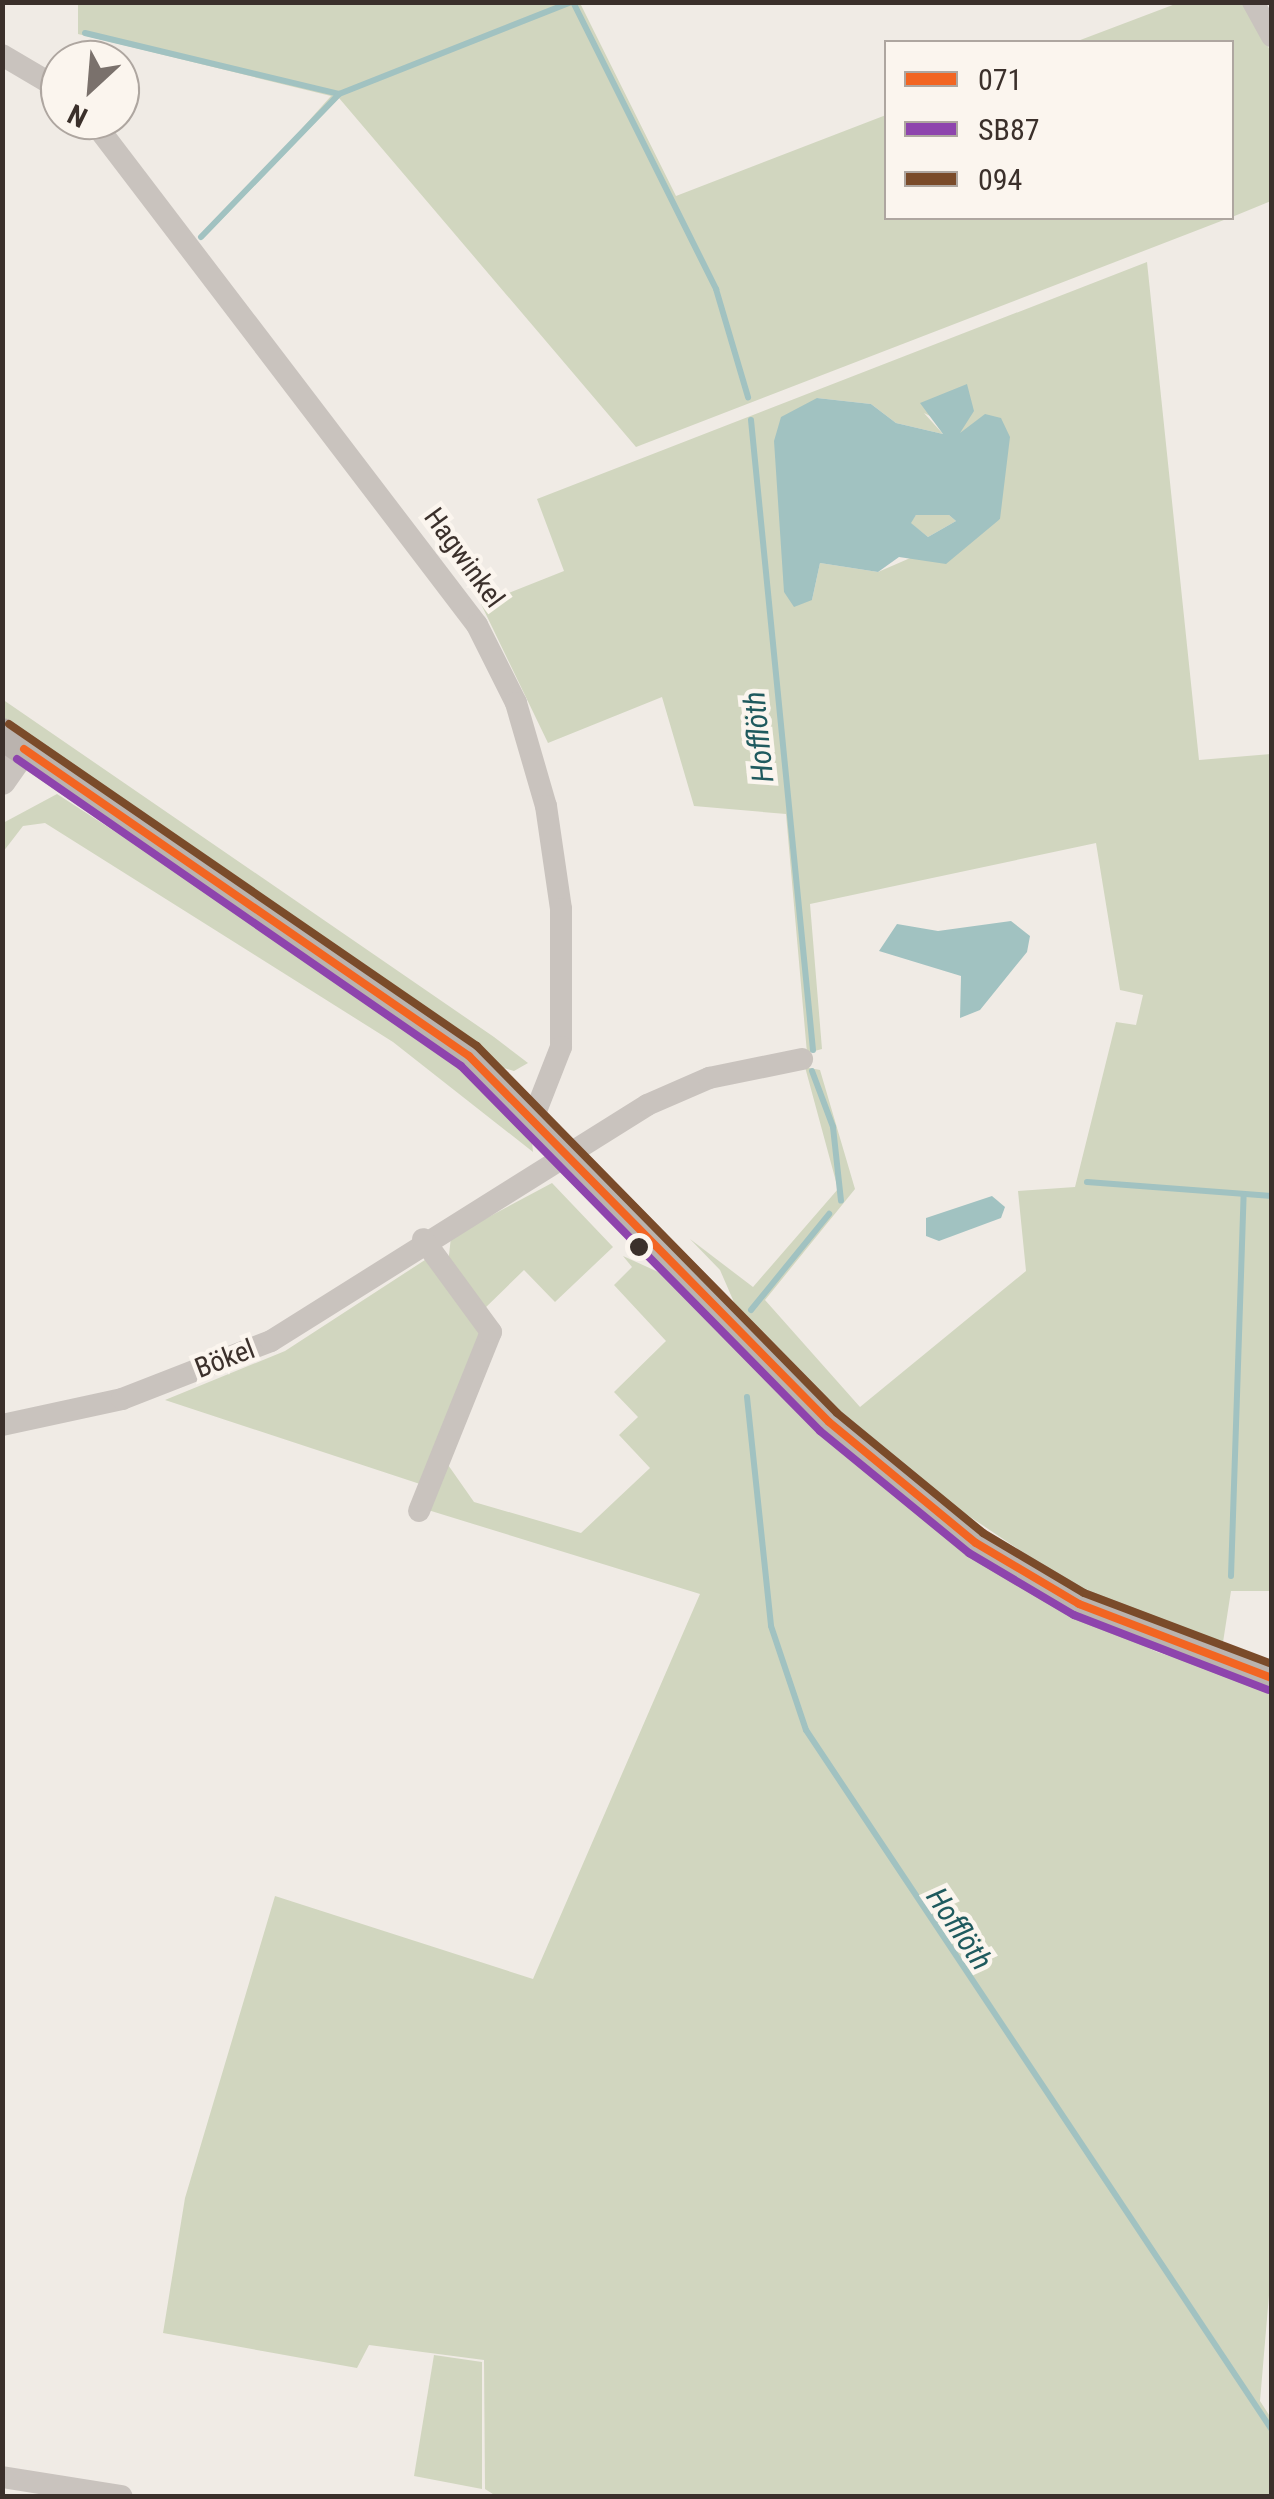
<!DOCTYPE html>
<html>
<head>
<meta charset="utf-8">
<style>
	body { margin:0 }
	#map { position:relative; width:1274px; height:2499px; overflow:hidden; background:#f0ebe5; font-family:"Roboto Condensed",sans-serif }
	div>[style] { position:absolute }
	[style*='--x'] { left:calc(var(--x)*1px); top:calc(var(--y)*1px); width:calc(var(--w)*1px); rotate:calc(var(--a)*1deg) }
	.green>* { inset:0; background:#d1d6bf }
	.water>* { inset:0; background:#a1c2c1 }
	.stream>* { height:6px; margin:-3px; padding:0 3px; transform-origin:3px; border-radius:3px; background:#a1c2c1 }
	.minor>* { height:22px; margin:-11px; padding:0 11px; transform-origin:11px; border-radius:11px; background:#c9c3be }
	.tertiary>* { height:28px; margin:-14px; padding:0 14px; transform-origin:14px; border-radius:14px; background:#c9c3be }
	.secondary>* { height:32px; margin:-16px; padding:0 16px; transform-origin:16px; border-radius:16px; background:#bab3ae }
	.bus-1>* { height:8px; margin:-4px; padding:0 4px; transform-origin:4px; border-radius:4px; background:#f26522 }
	.bus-2>* { height:8px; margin:-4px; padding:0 4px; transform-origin:4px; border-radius:4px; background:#8e44ad }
	.bus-3>* { height:8px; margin:-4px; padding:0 4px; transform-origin:4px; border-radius:4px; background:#7a4b2a }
	.dots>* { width:28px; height:28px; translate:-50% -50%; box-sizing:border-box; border:5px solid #fbf5ee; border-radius:50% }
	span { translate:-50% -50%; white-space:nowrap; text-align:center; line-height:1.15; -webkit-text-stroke:9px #fbf5ee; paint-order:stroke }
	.street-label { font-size:28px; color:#3b302b }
	.water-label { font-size:30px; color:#1f5a5e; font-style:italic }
	.frame { position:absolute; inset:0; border:5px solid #3b302b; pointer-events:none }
	.legend { position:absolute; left:884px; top:40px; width:350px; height:180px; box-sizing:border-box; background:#fbf5ee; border:2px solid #aea6a0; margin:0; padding:12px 18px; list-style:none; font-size:30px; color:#3b302b }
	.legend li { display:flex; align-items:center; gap:20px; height:50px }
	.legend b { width:50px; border:2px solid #aea6a0 }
	.north { position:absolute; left:40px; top:40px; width:100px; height:100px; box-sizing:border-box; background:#fbf5ee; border:2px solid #aea6a0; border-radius:50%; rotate:206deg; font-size:28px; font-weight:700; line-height:40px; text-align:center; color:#3b302b }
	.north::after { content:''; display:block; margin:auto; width:35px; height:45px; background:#7a716c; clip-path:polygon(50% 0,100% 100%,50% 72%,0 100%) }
</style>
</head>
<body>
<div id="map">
	<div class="green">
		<div style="clip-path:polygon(78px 3px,580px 3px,676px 196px,886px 115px,886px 218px,1229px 218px,636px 447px,339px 98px,201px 241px,331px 96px,78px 34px)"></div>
		<div style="clip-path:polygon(1178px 3px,1244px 3px,1271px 52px,1271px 201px,1232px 217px,1232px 42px,1075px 42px)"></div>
		<div style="clip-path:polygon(evenodd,1147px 262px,1199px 760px,1271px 754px,1271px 1591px,1231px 1591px,1221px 1655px,1070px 1584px,890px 1463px,740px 1316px,720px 1270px,690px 1239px,753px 1287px,838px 1189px,805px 1067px,820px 1070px,855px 1189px,765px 1300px,860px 1407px,1026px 1271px,1018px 1191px,1075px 1187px,1116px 1022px,1136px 1025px,1143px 995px,1120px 990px,1096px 843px,810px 904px,822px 1049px,807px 1053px,786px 814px,694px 806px,662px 697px,548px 743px,481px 604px,564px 571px,537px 499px,1147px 262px,817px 398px,871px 404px,896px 423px,943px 434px,924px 413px,958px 430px,1000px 519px,878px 572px,820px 563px,812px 600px,784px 592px,817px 398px)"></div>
		<div style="clip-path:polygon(916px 515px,949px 515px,956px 521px,928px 537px,910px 523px)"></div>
		<div style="clip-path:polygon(2px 699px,494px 1037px,528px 1063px,514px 1071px,493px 1065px,444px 1020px,3px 717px)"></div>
		<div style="clip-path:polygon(57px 794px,395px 1013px,531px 1131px,533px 1152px,393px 1042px,45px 823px,23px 826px,3px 852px,3px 823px)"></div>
		<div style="clip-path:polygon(552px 1183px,613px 1247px,555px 1302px,524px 1270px,483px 1310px,448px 1264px,451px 1237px)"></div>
		<div style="clip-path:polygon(623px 1256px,676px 1280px,1068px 1610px,1157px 1652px,1271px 1689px,1272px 2260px,1260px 2401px,1271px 2418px,1271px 2496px,496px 2496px,485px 2489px,484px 2360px,369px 2345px,357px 2368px,163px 2333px,185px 2198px,275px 1896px,533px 1979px,700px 1594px,428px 1510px,446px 1462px,474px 1502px,581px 1533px,650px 1468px,619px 1435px,638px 1417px,614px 1392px,666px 1341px,614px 1285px,632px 1267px)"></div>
		<div style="clip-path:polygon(428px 1258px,484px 1332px,423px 1485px,165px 1400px,285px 1351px)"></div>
		<div style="clip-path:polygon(434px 2355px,482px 2362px,482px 2489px,414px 2476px)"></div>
	</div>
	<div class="water">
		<div style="clip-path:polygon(evenodd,967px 384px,974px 411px,960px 433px,985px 414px,1001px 418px,1010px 437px,1000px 519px,946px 564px,899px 557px,878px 572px,820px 563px,812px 600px,794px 607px,784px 592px,774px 441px,781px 417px,817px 398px,871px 404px,896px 423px,943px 434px,920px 403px,967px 384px,916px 515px,949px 515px,956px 521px,928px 537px,911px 523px,916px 515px)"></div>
		<div style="clip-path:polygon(1011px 921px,1030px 936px,1027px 952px,980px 1010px,960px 1018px,961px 976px,879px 951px,897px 924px,938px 931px)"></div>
		<div style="clip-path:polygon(992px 1196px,1005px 1207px,1001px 1218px,939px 1241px,926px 1236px,926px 1218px)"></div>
	</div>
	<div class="stream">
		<div style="--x:573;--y:2;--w:321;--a:63.5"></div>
		<div style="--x:716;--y:289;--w:113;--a:73.5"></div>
		<div style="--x:85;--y:33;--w:261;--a:13.5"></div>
		<div style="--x:339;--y:94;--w:250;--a:-21.6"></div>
		<div style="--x:201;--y:237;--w:199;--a:-46"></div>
		<div style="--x:751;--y:420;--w:633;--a:84.38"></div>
		<div style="--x:812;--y:1071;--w:60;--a:69.4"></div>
		<div style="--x:833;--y:1127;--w:74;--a:83.8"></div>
		<div style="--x:1087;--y:1182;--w:186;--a:4.3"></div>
		<div style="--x:751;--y:1310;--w:124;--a:-50.9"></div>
		<div style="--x:747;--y:1397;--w:230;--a:84"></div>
		<div style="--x:771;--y:1626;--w:110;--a:71.4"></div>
		<div style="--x:806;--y:1730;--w:841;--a:56.35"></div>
		<div style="--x:1231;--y:1576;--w:382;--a:-88.1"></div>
	</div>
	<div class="minor">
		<div style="--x:1253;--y:2;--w:39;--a:61"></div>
		<div style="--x:2;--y:55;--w:67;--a:30.4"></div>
		<div style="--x:92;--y:120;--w:635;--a:52.68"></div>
		<div style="--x:477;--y:625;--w:87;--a:63.4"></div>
		<div style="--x:516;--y:703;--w:107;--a:73.8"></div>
		<div style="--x:546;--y:806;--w:104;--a:81.7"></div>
		<div style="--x:561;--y:909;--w:138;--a:90"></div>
		<div style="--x:561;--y:1047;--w:74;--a:111.4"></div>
		<div style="--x:2;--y:1425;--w:123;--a:-12.2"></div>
		<div style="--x:122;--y:1399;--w:160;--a:-21.3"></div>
		<div style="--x:271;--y:1341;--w:444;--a:-32.1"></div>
		<div style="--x:647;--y:1105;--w:68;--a:-23.5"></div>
		<div style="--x:709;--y:1078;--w:95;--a:-11.5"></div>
		<div style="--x:419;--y:1511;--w:193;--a:-68.1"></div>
		<div style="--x:491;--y:1332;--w:115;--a:-126.2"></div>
		<div style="--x:2;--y:2477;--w:121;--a:9.1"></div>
	</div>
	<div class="tertiary">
		<div style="--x:2;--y:781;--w:39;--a:-55"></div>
	</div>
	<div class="secondary">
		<div style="--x:2;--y:734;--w:567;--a:34.59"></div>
		<div style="--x:469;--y:1056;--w:513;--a:45.47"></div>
		<div style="--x:829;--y:1422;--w:190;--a:39.5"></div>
		<div style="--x:976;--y:1543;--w:120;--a:30.6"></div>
		<div style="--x:1079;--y:1604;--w:207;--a:21"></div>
	</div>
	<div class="bus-1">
		<div style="--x:24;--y:749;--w:541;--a:34.6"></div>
		<div style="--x:469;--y:1056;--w:513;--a:45.47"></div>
		<div style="--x:829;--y:1422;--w:190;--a:39.5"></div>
		<div style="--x:976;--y:1543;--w:120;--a:30.6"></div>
		<div style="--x:1079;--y:1604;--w:207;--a:21"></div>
	</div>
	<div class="bus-2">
		<div style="--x:17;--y:759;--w:540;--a:34.66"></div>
		<div style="--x:461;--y:1066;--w:512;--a:45.47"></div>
		<div style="--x:820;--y:1431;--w:193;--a:39.3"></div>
		<div style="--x:969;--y:1553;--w:122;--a:30.6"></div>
		<div style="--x:1074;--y:1615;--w:208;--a:21.1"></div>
	</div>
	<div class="bus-3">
		<div style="--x:9;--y:724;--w:568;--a:34.53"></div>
		<div style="--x:477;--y:1046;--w:514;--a:45.55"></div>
		<div style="--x:837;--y:1413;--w:189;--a:39.4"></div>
		<div style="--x:983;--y:1533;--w:117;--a:30.7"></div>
		<div style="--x:1084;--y:1593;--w:201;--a:20.7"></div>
	</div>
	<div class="dots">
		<div style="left:639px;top:1247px;background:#3b302b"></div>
	</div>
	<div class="street-label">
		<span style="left:464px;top:558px;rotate:54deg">Hagwinkel</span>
		<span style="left:225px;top:1359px;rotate:-21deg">Bökel</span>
	</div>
	<div class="water-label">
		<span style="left:759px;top:737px;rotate:-96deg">Hofflöth</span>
		<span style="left:959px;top:1929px;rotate:56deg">Hofflöth</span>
	</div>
	<div class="frame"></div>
	<ul class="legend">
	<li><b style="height:12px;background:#f26522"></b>071</li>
	<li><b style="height:12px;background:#8e44ad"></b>SB87</li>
	<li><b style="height:12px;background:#7a4b2a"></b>094</li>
	</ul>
	<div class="north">N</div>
</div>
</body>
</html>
